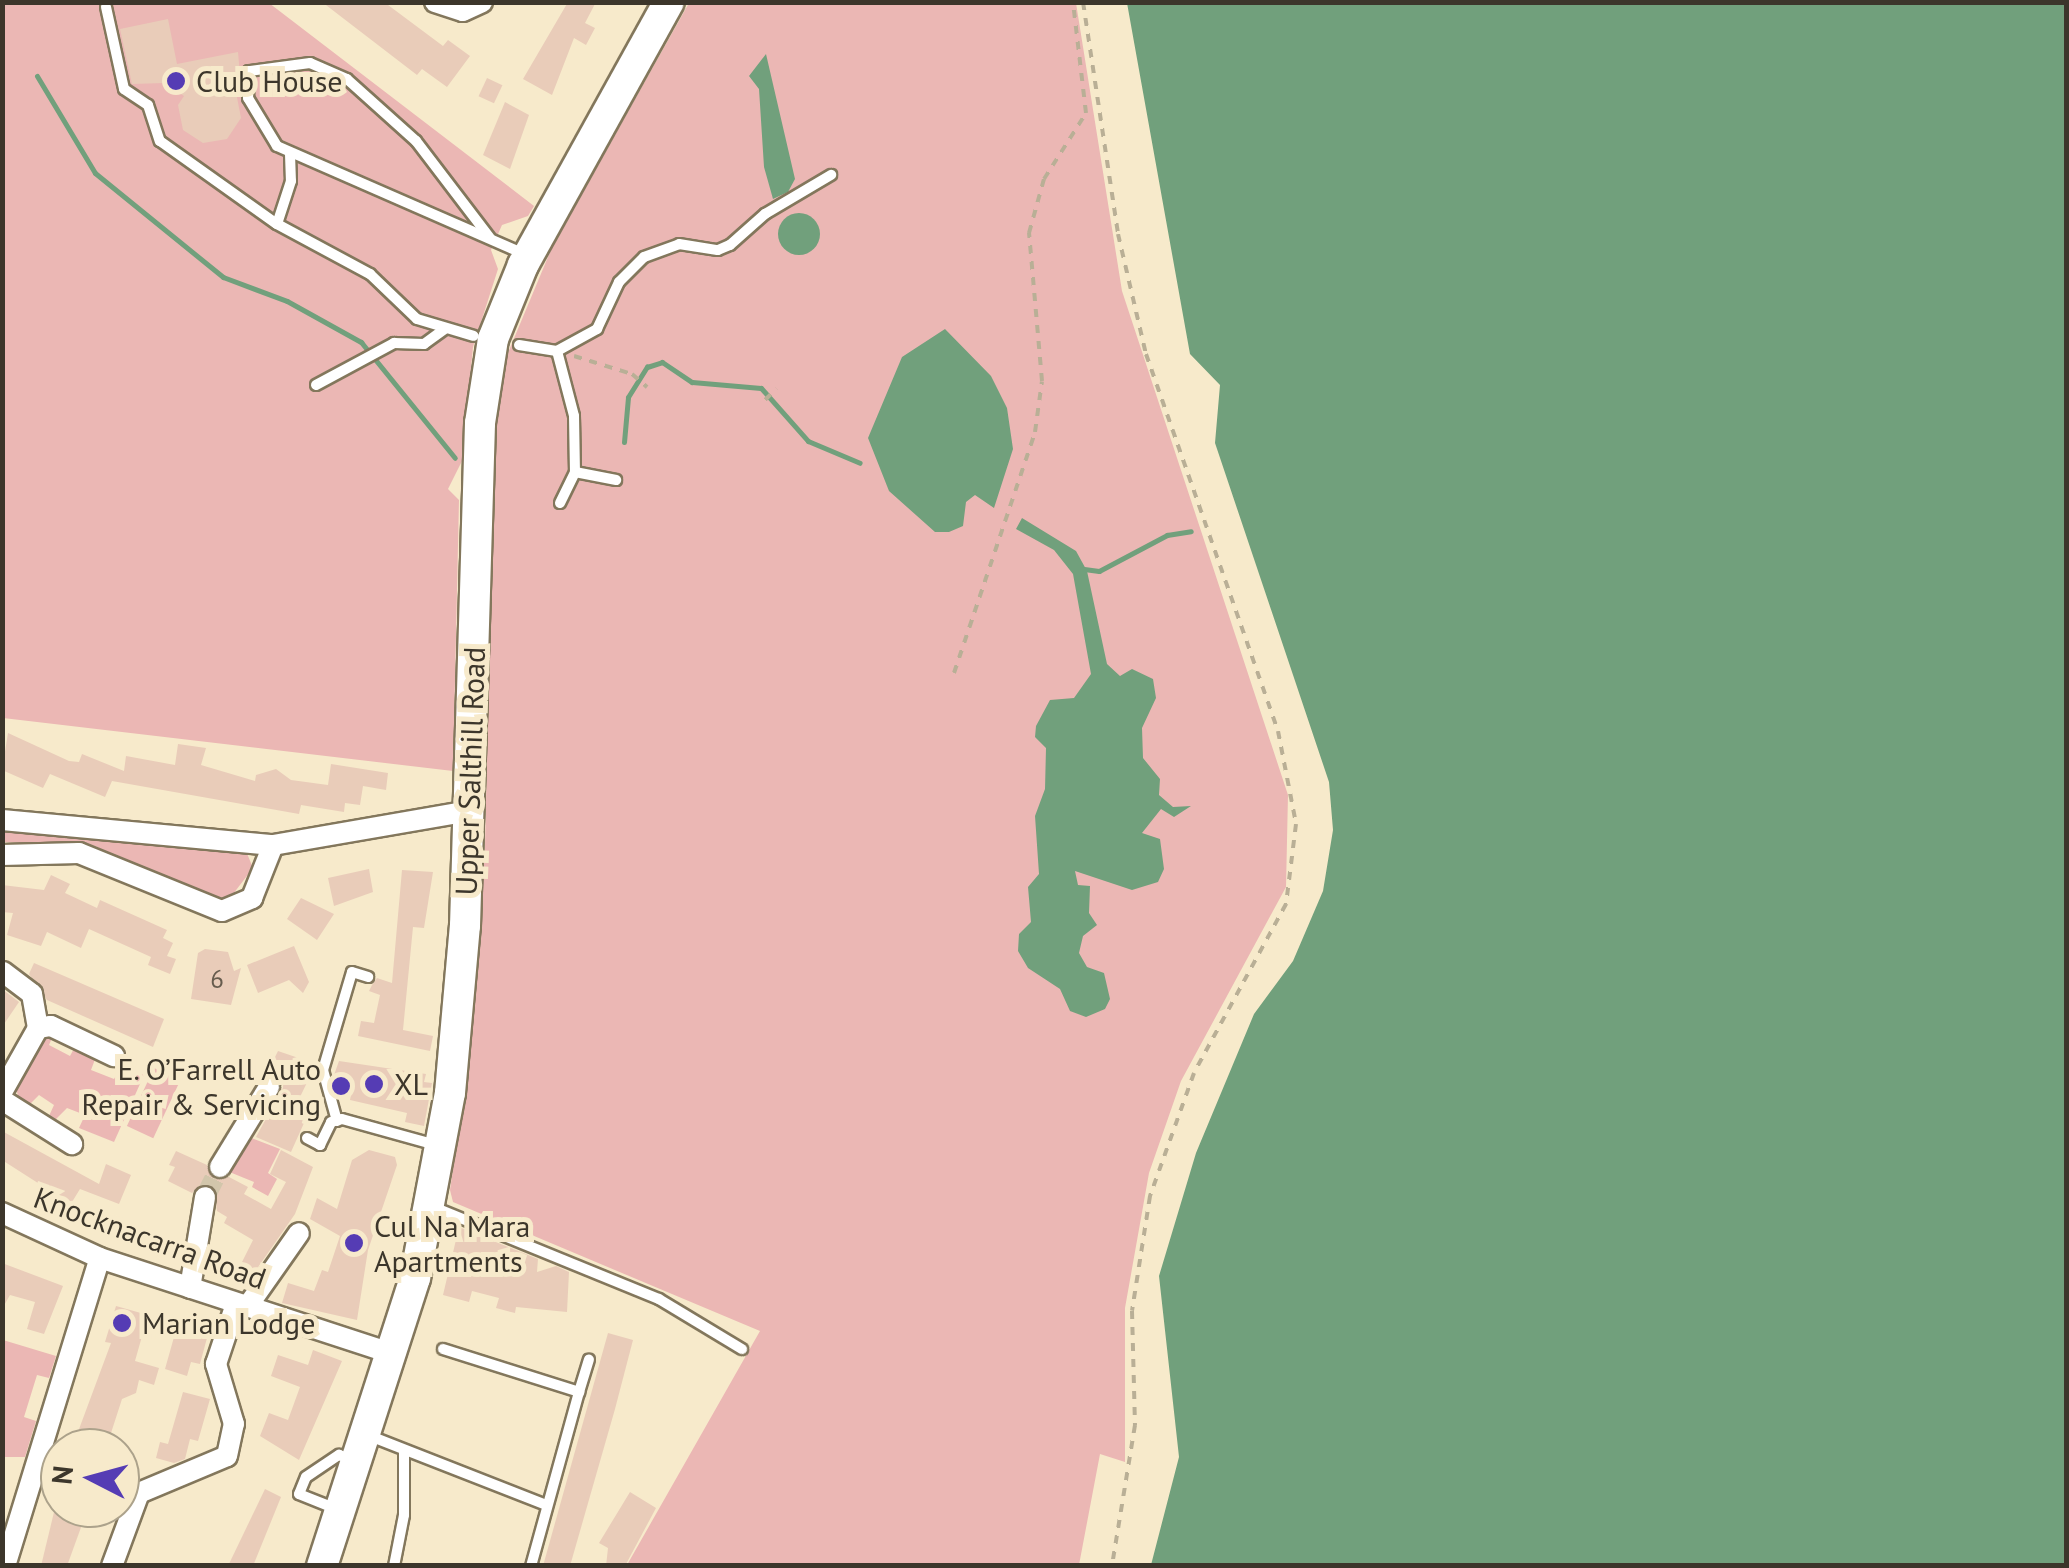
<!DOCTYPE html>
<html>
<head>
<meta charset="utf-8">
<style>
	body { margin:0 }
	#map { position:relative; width:2069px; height:1568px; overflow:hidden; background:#f7eacb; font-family:"PT Sans",sans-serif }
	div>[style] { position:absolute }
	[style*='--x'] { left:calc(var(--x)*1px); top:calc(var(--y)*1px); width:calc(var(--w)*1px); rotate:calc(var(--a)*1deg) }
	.green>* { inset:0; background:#ebb7b4; transform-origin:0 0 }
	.water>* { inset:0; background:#71a07c }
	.round { border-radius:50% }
	.stream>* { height:5px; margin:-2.5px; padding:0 2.5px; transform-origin:2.5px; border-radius:2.5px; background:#71a07c }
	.building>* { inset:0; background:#e9ccb9; transform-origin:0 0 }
	.minor-tunnel>* { height:20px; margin-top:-10px; transform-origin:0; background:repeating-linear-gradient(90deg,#d2c6ab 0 20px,transparent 0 30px) }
	.path>* { height:4px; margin-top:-2px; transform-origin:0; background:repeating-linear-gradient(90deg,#b9af96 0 8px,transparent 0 16px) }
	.roads { filter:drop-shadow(2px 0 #83775c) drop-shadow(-2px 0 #83775c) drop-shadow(0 2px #83775c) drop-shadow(0 -2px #83775c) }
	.service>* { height:10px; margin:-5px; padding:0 5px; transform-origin:5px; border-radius:5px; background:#fff }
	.minor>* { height:20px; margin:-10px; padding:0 10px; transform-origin:10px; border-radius:10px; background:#fff }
	.secondary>* { height:30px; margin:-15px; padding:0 15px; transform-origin:15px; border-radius:15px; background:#fff }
	.dots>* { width:28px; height:28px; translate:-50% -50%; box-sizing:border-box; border:5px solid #f7eacb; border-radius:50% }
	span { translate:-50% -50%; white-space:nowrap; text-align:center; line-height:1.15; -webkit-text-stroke:10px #f7eacb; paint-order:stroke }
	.number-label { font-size:25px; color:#675c4e }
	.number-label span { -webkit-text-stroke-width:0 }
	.poi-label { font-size:30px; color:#3c362b }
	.left { translate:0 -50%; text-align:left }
	.right { translate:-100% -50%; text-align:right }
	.street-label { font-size:30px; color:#3c362b }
	.frame { position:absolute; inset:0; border:5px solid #3c362b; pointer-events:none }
	.north { position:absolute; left:40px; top:1428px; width:100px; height:100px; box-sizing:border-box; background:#f7eacb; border:2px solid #aca28b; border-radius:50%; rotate:276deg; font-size:28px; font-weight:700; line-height:40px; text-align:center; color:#3c362b }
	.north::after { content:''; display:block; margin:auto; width:35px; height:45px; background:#553cb4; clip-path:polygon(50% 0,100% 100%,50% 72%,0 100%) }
</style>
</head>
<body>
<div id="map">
	<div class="green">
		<div style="clip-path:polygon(2px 3px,269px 3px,534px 206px,528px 216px,502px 225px,491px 250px,498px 269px,473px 347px,462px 461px,448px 489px,459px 500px,453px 771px,3px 718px)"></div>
		<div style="clip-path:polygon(689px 3px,1076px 3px,1122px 291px,1288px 795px,1286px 887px,1181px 1081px,1149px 1173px,1125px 1308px,1125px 1462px,1100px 1454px,1079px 1565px,627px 1565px,760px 1331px,453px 1202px,450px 1190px,472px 1037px,485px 846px,494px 449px,502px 367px,553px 245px)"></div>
		<div style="clip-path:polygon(2px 827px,246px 851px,253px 868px,230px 898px,203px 898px,95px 846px,3px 842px)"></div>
		<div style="clip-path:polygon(44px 1033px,54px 1033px,49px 1045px,70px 1056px,77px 1043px,97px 1054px,91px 1070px,114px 1079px,121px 1067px,144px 1075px,114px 1142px,79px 1128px,85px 1115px,67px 1108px,54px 1121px,49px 1116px,54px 1105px,39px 1095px,28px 1106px,20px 1102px,16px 1089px)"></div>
		<div style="left:154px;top:1068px;width:29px;height:64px;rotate:25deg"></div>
		<div style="clip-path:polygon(246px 1136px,280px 1149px,268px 1173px,277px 1179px,268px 1196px,252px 1187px,254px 1182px,227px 1171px)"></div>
		<div style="clip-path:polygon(3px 1340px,56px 1356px,49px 1378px,37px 1375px,24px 1417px,36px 1421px,25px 1457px,3px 1457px)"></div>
	</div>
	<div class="water">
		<div style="clip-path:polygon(1127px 3px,2066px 3px,2066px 1565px,1151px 1565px,1179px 1457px,1159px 1276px,1196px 1153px,1254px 1014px,1293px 961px,1323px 891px,1333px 830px,1329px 782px,1215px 443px,1220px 385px,1190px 354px)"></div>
		<div style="clip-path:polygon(766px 54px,795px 179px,788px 192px,773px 199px,764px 167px,759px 89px,749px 76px)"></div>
		<div class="round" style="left:778px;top:213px;width:42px;height:42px"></div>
		<div style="clip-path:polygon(945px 329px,991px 376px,1007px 408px,1013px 449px,994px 508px,975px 495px,966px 502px,963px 526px,949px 532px,935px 532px,889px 491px,868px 438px,902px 357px)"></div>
		<div style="clip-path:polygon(1022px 518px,1076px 551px,1087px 571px,1107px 664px,1120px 676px,1132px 669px,1153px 679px,1156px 698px,1142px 728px,1143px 758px,1160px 779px,1159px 795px,1173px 807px,1191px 806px,1174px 817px,1161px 809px,1142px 833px,1160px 839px,1164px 869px,1158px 882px,1132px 890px,1075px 871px,1078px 885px,1090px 886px,1089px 913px,1097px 925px,1083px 936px,1079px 953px,1087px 967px,1104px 973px,1110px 999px,1105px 1009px,1086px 1017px,1070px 1011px,1060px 989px,1028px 968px,1018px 951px,1019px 934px,1031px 922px,1028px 887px,1039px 874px,1035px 816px,1045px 789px,1046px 748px,1035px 737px,1036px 726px,1050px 700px,1074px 698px,1091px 674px,1073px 574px,1054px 550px,1016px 529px)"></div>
	</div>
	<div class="stream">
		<div style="--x:37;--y:76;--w:113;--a:59.1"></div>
		<div style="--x:95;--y:173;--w:165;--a:39.1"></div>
		<div style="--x:223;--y:277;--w:68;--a:20.6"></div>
		<div style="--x:287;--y:301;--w:85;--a:29"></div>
		<div style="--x:361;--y:342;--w:149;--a:51"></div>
		<div style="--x:624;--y:442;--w:45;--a:-84.9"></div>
		<div style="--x:628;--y:397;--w:36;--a:-58"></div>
		<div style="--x:647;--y:367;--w:16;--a:-18"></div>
		<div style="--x:662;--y:362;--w:36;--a:34"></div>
		<div style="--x:692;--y:382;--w:69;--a:5"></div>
		<div style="--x:761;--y:388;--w:71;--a:48.4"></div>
		<div style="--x:808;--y:441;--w:56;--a:22.9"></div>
		<div style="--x:1084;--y:569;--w:15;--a:8"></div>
		<div style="--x:1099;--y:571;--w:77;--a:-27.9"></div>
		<div style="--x:1167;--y:535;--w:24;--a:-9"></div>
	</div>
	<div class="building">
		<div style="clip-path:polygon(322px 2px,384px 2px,443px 46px,448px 40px,470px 56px,447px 87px,422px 69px,417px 75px)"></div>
		<div style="clip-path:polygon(568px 2px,596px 2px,585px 23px,595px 28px,586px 45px,574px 38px,552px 95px,523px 79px)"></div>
		<div style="clip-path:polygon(168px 19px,177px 64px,238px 52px,240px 75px,233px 77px,241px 118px,227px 139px,203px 143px,183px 130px,178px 105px,184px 96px,164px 83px,132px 84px,120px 29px)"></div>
		<div style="left:487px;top:78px;width:17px;height:20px;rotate:25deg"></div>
		<div style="clip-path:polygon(505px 102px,529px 115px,510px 169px,483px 155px)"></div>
		<div style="clip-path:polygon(8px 733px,69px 761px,79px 762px,82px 754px,124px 771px,126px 756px,175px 765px,178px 744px,206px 748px,201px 765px,255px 781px,256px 775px,276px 769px,291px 780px,328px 785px,331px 764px,388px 773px,386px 790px,363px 786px,360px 805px,345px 803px,344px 812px,301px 805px,299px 814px,112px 781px,105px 797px,50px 774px,43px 788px,2px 770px)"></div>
		<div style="clip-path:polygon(369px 869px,373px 892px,334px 906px,328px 878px)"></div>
		<div style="clip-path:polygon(402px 870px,433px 872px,424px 928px,413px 927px,403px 1030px,433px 1036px,430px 1051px,358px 1036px,361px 1021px,374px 1023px,380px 995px,369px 991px,372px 985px,377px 978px,392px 983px)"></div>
		<div style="clip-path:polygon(51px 875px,70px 884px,65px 893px,97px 908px,100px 900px,167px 930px,163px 938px,173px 943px,167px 956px,176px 959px,170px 974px,148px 965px,151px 957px,89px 929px,81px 948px,47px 932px,41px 946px,7px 935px,13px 913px,2px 912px,2px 885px,44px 890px)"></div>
		<div style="clip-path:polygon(301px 898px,334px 914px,317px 940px,287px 919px)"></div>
		<div style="clip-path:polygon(294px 946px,309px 982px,303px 993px,289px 980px,258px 993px,247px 965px)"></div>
		<div style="clip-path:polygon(205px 949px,228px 952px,234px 971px,241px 968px,231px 1005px,191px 999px,198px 953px)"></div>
		<div style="clip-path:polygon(34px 963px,164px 1019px,153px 1047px,47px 1000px,29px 974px)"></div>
		<div style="clip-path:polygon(2px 989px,19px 1002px,2px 1027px)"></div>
		<div style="clip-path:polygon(278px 1051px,316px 1064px,300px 1097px,313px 1103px,291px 1152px,256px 1137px,283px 1088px,284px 1068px,272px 1063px)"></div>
		<div style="clip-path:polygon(339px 1061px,426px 1074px,424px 1082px,432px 1083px,424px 1126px,405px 1122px,407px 1113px,350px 1100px,353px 1084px,334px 1075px)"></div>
		<div style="clip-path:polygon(2px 1131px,99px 1184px,106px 1164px,131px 1175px,119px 1204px,80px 1189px,72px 1202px,41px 1185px,2px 1160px)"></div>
		<div style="clip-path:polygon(281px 1150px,313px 1167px,295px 1214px,254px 1273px,240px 1266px,253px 1240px,224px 1223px,227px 1217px,217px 1211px,214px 1187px,201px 1184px,192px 1193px,168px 1181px,175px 1167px,169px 1165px,176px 1151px,207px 1165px,214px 1179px,229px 1177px,248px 1187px,244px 1194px,271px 1209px,286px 1182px,270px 1174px)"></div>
		<div style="clip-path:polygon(369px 1150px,395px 1157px,397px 1165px,368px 1250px,357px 1320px,282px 1303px,288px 1283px,314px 1291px,322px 1270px,328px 1272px,340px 1236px,310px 1219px,317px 1198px,337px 1209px,352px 1160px)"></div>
		<div style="clip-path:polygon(459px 1227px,538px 1259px,537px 1272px,556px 1266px,569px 1272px,567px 1312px,516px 1307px,515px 1313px,496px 1308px,499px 1298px,472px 1291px,469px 1302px,443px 1295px)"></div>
		<div style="clip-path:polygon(2px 1263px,63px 1286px,44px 1334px,27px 1329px,35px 1302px,10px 1295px,2px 1309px)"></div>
		<div style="clip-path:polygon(116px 1306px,148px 1315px,135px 1361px,159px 1368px,154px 1385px,139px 1380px,136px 1393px,122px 1399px,111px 1433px,118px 1448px,72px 1448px,111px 1343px,105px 1342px)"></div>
		<div style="clip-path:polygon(176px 1330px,207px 1338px,200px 1364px,191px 1362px,187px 1376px,165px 1369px)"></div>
		<div style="clip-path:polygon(608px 1333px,633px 1340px,615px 1409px,570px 1566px,543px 1566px)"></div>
		<div style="clip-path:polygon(313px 1350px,342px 1361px,299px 1460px,260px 1436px,269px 1413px,288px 1420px,300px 1387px,271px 1376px,278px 1355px,308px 1365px)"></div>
		<div style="clip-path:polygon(183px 1392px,210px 1399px,198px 1441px,190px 1439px,185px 1459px,174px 1463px,156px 1458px,160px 1442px,168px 1444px)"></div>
		<div style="clip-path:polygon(265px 1489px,281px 1497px,253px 1566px,228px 1566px)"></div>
		<div style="clip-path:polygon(630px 1492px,656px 1508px,625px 1566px,606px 1566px,608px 1548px,599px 1543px)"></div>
		<div style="clip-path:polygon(55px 1508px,88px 1508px,67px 1566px,41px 1566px)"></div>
	</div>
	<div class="minor-tunnel">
		<div style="--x:205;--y:1197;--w:34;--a:-63"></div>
	</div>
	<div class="path">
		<div style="--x:1083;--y:2;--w:235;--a:81.4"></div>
		<div style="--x:1118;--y:234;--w:123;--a:76.9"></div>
		<div style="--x:1146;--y:354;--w:399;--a:70.7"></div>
		<div style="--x:1278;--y:731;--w:95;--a:79"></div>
		<div style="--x:1296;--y:824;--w:81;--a:97.1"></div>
		<div style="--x:1286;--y:904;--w:192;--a:118.6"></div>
		<div style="--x:1194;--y:1073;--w:131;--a:109.7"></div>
		<div style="--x:1150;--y:1196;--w:116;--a:98.9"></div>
		<div style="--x:1132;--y:1311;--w:114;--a:88.5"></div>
		<div style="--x:1135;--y:1425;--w:143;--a:99.3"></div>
		<div style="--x:574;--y:356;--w:61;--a:17.2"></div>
		<div style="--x:632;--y:374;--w:20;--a:41"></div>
		<div style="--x:765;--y:400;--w:16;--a:-45"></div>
		<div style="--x:954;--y:673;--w:254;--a:-71.4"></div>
		<div style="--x:1035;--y:432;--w:51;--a:-82.2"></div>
		<div style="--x:1042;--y:381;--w:149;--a:-95"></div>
		<div style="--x:1029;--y:233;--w:56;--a:-74.5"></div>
		<div style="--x:1044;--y:179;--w:78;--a:-57.5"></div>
		<div style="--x:1086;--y:113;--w:112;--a:-96.7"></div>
	</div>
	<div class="roads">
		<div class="service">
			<div style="--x:106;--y:7;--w:84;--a:77.6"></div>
			<div style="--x:124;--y:89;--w:29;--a:34"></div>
			<div style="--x:148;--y:105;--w:38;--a:72"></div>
			<div style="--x:160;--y:141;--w:143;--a:35.4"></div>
			<div style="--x:290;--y:154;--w:27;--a:88"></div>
			<div style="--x:291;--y:181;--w:45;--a:108"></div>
			<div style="--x:277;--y:224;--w:106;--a:28.3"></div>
			<div style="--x:370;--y:274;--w:65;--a:43.8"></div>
			<div style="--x:417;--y:319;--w:59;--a:16.6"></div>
			<div style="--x:490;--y:238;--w:122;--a:-127.3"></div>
			<div style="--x:416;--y:141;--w:93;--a:-138.1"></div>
			<div style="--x:347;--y:79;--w:40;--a:-156.6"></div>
			<div style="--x:310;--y:63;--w:62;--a:172.5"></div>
			<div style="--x:249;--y:71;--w:27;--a:92"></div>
			<div style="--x:248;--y:98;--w:56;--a:58.9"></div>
			<div style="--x:277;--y:146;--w:272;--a:23.6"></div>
			<div style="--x:519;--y:345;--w:38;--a:9"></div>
			<div style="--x:557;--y:351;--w:67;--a:75.3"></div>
			<div style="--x:574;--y:416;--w:56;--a:89"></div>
			<div style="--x:575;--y:472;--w:42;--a:11"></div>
			<div style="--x:557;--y:351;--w:46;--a:-28.8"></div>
			<div style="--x:597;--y:329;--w:52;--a:-64.9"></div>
			<div style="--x:619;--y:282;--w:35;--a:-45"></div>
			<div style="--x:644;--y:257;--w:37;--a:-20"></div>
			<div style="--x:679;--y:244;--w:39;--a:9"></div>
			<div style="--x:718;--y:250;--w:13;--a:-23"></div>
			<div style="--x:730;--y:245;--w:47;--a:-41.5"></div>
			<div style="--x:765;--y:214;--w:77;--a:-30.6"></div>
			<div style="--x:316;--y:385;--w:89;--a:-28.3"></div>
			<div style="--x:394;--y:343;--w:30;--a:2"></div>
			<div style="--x:424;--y:344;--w:27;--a:-36"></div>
			<div style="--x:560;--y:503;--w:34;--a:-64"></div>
			<div style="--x:337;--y:1121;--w:53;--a:-105.4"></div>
			<div style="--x:323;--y:1070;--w:102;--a:-73.5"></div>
			<div style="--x:352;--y:972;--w:17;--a:17"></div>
			<div style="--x:307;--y:1138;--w:15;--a:28"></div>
			<div style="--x:320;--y:1145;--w:25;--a:-64"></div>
			<div style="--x:331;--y:1122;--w:11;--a:-15"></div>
			<div style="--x:342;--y:1119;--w:98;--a:15.5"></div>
			<div style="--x:431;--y:1206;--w:246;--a:22.2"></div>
			<div style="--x:659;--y:1299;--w:97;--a:31.1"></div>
			<div style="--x:443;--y:1349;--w:143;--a:17.5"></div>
			<div style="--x:579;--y:1392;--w:180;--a:105.4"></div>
			<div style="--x:579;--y:1392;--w:34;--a:-73"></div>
			<div style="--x:370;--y:1436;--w:189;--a:21.4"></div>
			<div style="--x:339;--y:1510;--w:43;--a:-158.2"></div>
			<div style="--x:299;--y:1494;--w:18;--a:-68"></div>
			<div style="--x:306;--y:1477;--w:40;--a:-34"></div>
			<div style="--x:339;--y:1455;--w:12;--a:20"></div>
			<div style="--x:394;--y:1566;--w:52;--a:-78.9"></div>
			<div style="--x:404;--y:1515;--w:64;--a:-90"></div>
		</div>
		<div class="minor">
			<div style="--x:435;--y:2;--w:29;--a:18"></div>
			<div style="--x:463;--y:11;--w:21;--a:-25"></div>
			<div style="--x:2;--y:820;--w:272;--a:5.3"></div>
			<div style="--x:273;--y:845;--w:200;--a:-9.8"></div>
			<div style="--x:2;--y:855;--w:77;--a:-1.5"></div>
			<div style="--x:79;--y:853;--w:154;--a:22.1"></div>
			<div style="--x:222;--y:911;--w:33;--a:-23"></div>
			<div style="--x:252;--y:898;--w:57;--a:-68.4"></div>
			<div style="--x:3;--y:972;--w:36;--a:37"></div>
			<div style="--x:32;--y:994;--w:35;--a:80"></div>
			<div style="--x:2;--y:1092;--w:73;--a:-60.6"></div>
			<div style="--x:38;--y:1028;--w:13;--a:-9"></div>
			<div style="--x:51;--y:1026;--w:70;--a:25.5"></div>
			<div style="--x:2;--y:1100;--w:83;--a:32.2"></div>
			<div style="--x:220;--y:1167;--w:94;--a:-58.5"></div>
			<div style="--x:2;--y:1213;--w:108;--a:24.7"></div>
			<div style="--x:100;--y:1258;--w:306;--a:18.1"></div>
			<div style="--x:190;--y:1288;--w:92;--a:-80.6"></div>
			<div style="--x:247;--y:1307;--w:90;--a:-54.9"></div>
			<div style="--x:5;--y:1566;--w:322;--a:-72.9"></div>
			<div style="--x:112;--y:1566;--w:78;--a:-69.7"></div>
			<div style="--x:139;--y:1493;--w:95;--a:-22.8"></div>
			<div style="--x:227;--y:1456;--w:33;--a:-78"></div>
			<div style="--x:234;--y:1424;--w:63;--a:-106.7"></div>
			<div style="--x:216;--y:1364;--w:63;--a:-71.6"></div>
		</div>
		<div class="secondary">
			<div style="--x:322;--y:1566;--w:303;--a:-72.1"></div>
			<div style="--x:415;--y:1278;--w:188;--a:-79.3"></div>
			<div style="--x:450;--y:1093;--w:168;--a:-84.9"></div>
			<div style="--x:465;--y:926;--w:503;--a:-88.29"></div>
			<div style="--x:480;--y:423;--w:85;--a:-81.2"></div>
			<div style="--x:493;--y:339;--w:80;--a:-67.9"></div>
			<div style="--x:523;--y:265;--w:301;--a:-61"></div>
		</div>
	</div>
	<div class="dots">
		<div style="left:176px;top:81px;background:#553cb4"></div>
		<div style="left:374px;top:1084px;background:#553cb4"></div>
		<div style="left:341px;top:1086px;background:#553cb4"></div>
		<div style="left:354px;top:1243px;background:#553cb4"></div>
		<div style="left:122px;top:1323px;background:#553cb4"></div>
	</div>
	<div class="number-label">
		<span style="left:217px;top:979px">6</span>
	</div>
	<div class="poi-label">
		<span class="left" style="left:196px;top:81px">Club House</span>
		<span class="right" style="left:321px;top:1086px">E. O’Farrell Auto<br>Repair &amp; Servicing</span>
		<span class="left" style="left:394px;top:1084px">XL</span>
		<span class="left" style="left:374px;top:1243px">Cul Na Mara<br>Apartments</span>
		<span class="left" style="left:142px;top:1323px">Marian Lodge</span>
	</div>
	<div class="street-label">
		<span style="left:470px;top:771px;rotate:-88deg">Upper Salthill Road</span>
		<span style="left:150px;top:1238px;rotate:20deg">Knocknacarra Road</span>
	</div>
	<div class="frame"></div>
	<div class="north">N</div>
</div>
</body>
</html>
